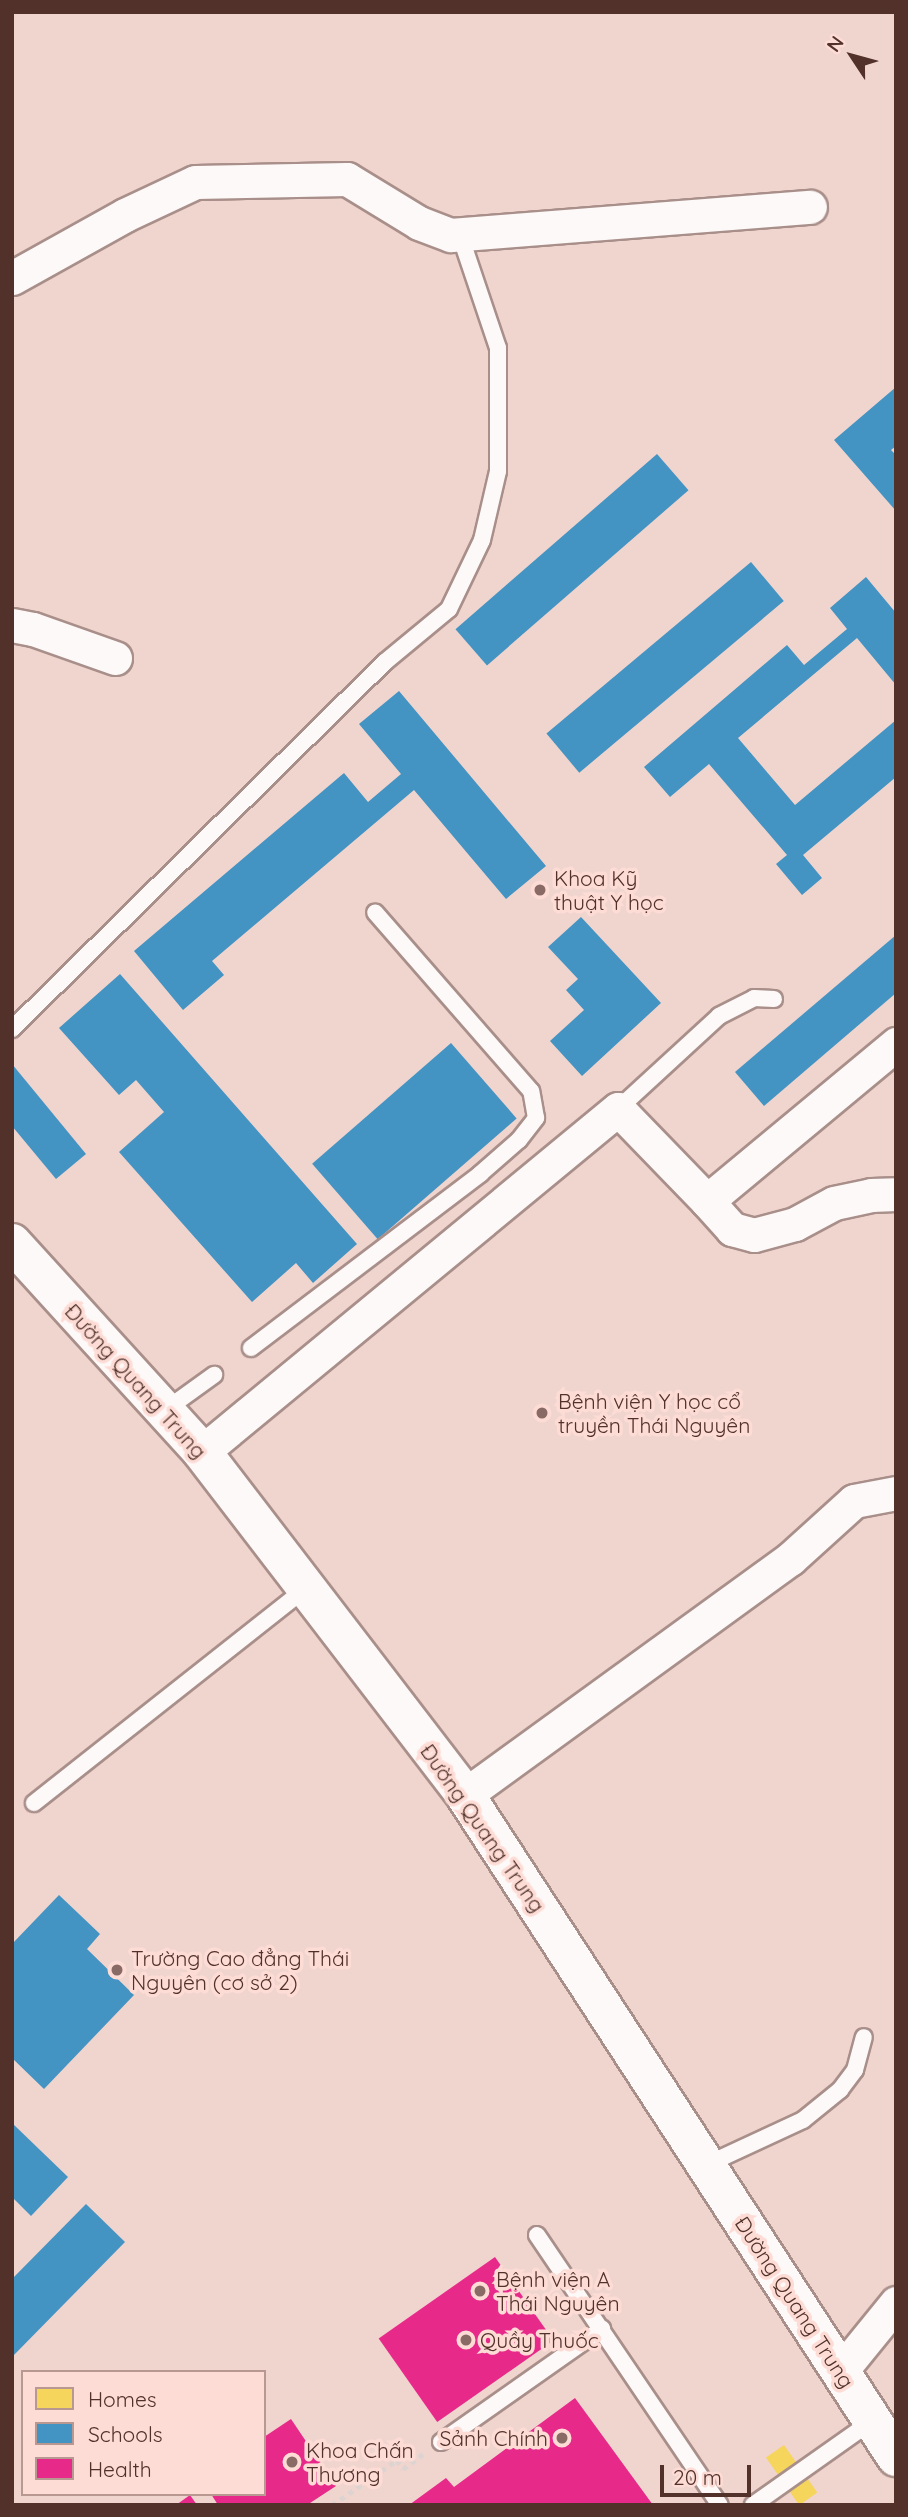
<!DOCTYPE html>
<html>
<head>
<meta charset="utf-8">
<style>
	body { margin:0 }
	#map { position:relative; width:908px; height:2517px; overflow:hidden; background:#f0d4ce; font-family:Quicksand,sans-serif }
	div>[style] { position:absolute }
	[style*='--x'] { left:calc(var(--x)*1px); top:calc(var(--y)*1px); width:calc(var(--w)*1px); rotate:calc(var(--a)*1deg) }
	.homes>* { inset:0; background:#f6d55c; transform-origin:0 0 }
	.schools>* { inset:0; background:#4393c3; transform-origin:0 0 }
	.health>* { inset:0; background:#e7298a; transform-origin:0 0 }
	.path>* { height:4.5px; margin-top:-2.25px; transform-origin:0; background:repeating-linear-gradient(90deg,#ddd4d1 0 5px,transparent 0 10px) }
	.roads { filter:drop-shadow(2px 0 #a98f8a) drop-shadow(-2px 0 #a98f8a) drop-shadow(0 2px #a98f8a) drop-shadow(0 -2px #a98f8a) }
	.lane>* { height:16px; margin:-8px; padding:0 8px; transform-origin:8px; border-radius:8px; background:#fdf9f8 }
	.street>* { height:33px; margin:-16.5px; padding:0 16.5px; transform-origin:16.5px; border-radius:16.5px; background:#fdf9f8 }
	.secondary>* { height:38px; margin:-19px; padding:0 19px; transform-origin:19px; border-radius:19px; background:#fdf9f8 }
	.dots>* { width:19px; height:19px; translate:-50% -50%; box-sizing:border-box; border:4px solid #fedcd6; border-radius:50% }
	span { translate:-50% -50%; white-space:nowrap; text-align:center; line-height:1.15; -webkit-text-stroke:7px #fedcd6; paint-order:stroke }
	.poi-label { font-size:21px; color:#52312b }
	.left { translate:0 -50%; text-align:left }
	.right { translate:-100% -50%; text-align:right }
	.street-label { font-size:21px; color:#52312b }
	.frame { position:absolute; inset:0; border:14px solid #52312b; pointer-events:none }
	.legend { position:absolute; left:21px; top:2370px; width:245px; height:126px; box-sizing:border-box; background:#fedcd6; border:2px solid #b99892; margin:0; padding:9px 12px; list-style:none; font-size:21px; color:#52312b }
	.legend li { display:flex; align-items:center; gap:14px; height:35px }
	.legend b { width:35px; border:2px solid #b99892 }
	.north { position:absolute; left:817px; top:21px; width:70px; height:70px; -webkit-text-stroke:5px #fedcd6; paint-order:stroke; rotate:306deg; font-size:19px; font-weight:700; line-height:28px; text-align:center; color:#52312b }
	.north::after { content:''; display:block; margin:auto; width:24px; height:32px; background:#52312b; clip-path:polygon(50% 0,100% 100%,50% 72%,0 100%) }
	.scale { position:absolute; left:660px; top:2465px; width:91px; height:32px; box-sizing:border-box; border:4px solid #52312b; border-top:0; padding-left:9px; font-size:21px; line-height:24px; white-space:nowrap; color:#52312b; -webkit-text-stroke:5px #fedcd6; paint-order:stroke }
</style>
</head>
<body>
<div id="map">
	<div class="homes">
		<div style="left:784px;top:2445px;width:58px;height:22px;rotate:55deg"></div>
	</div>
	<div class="schools">
		<div style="clip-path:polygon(896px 387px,896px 446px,891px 450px,896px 455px,896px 511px,834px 440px)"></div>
		<div style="left:657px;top:454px;width:48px;height:267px;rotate:49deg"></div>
		<div style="left:751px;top:562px;width:51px;height:267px;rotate:50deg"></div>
		<div style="clip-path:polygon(866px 577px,896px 613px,896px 685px,857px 638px,738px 738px,795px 805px,896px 720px,896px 777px,803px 855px,822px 878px,802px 895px,776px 864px,787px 855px,709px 764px,670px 797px,644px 767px,787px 645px,804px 665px,847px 629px,830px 608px)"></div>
		<div style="clip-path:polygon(399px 691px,546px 866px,506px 899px,414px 790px,212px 961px,224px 975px,183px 1010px,134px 951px,344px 773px,368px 802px,401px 774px,359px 724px)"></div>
		<div style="clip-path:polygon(581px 917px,661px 1003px,582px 1076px,550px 1041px,584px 1010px,566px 990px,578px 979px,548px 947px)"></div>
		<div style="clip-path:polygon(896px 935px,896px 993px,764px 1106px,735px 1072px)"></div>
		<div style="clip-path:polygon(120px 974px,357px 1244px,313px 1283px,296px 1263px,252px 1302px,119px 1152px,164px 1112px,136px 1080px,119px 1095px,59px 1028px)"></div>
		<div style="left:451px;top:1043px;width:100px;height:184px;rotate:49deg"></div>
		<div style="clip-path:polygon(12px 1064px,86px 1154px,56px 1179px,12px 1126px)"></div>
		<div style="clip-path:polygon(59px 1895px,100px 1934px,87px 1949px,134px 1995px,44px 2089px,12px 2058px,12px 1944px)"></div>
		<div style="clip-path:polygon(12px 2123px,68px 2177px,31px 2216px,12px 2197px)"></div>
		<div style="clip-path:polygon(86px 2204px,125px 2242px,12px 2357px,12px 2279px)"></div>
	</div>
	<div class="health">
		<div style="left:495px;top:2257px;width:102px;height:142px;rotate:55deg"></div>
		<div style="clip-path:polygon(575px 2398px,653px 2505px,409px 2505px,446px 2478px,454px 2487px)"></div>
		<div style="clip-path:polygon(291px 2419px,336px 2486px,307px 2505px,218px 2505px,211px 2494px,264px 2494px,264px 2437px)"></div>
		<div style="clip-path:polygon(190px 2495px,197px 2505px,176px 2505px)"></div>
	</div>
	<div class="path">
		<div style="--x:332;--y:2505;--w:79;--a:-34.7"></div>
		<div style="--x:397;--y:2460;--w:11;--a:56"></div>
		<div style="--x:403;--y:2469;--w:25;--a:-37"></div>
	</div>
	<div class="roads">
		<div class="lane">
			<div style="--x:12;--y:1029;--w:523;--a:-44.54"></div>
			<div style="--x:385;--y:662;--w:83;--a:-39.6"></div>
			<div style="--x:449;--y:609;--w:76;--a:-64.4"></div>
			<div style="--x:482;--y:540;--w:71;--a:-76.9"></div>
			<div style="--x:498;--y:471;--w:123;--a:-90"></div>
			<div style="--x:498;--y:348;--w:119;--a:-108.6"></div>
			<div style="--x:618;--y:1109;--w:137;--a:-42.6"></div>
			<div style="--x:719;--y:1016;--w:39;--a:-27"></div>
			<div style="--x:754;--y:998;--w:20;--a:3"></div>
			<div style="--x:251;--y:1348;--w:288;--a:-37.2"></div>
			<div style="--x:480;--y:1174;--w:52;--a:-41.1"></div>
			<div style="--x:519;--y:1140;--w:28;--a:-52"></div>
			<div style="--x:536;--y:1118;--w:27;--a:-100"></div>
			<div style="--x:531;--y:1091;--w:237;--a:-131.1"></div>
			<div style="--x:164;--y:1411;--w:62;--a:-35.8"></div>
			<div style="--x:34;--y:1803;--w:345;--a:-38.3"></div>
			<div style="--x:706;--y:2165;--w:107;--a:-24.9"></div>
			<div style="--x:803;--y:2120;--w:48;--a:-39"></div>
			<div style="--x:840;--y:2090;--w:25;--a:-53"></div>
			<div style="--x:855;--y:2070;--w:34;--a:-75"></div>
			<div style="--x:537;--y:2235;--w:326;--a:55.9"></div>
			<div style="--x:441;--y:2442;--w:197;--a:-35.1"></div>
			<div style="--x:753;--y:2505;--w:146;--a:-35.2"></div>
		</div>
		<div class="street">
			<div style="--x:12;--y:278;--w:129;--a:-29.1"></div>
			<div style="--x:125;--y:215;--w:77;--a:-25.2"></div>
			<div style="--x:195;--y:182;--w:152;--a:-1.1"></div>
			<div style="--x:347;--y:179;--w:84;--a:31.4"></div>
			<div style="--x:419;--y:223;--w:34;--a:21"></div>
			<div style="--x:451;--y:235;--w:360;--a:-4.5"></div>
			<div style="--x:12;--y:625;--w:21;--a:11"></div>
			<div style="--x:33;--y:629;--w:87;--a:19.5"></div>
			<div style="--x:707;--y:1201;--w:38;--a:48"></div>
			<div style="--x:732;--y:1229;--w:23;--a:15"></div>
			<div style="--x:754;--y:1235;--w:42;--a:-15"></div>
			<div style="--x:795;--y:1224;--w:44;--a:-28.3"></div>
			<div style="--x:834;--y:1203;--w:38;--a:-12"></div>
			<div style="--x:871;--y:1195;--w:25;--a:-2"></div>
			<div style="--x:202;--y:1452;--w:539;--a:-39.51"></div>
			<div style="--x:618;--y:1109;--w:128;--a:45.9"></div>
			<div style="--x:707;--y:1201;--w:246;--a:-39.7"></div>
			<div style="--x:465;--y:1795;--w:402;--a:-36"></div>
			<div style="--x:790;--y:1559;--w:86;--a:-42.2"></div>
			<div style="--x:854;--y:1501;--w:43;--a:-10.8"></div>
			<div style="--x:840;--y:2372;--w:89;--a:-50.9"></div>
		</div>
		<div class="secondary">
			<div style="--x:12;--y:1243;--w:282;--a:47.7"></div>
			<div style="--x:202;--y:1452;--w:432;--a:52.5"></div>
			<div style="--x:465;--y:1795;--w:790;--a:56.93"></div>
		</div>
	</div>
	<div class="dots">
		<div style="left:540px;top:890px;background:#896a64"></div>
		<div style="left:542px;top:1413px;background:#896a64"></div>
		<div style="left:117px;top:1970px;background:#896a64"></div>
		<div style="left:480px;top:2291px;background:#896a64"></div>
		<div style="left:466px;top:2340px;background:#896a64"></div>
		<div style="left:562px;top:2438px;background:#896a64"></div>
		<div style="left:292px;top:2462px;background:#896a64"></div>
	</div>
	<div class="poi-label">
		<span class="left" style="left:554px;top:890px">Khoa Kỹ<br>thuật Y học</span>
		<span class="left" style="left:558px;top:1413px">Bệnh viện Y học cổ<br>truyền Thái Nguyên</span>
		<span class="left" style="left:131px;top:1970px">Trường Cao đẳng Thái<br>Nguyên (cơ sở 2)</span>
		<span class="left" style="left:496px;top:2291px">Bệnh viện A<br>Thái Nguyên</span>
		<span class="left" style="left:480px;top:2340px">Quầy Thuốc</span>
		<span class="right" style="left:548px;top:2438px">Sảnh Chính</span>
		<span class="left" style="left:306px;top:2462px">Khoa Chấn<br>Thương</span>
	</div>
	<div class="street-label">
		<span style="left:136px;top:1381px;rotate:48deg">Đường Quang Trung</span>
		<span style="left:483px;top:1828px;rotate:55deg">Đường Quang Trung</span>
		<span style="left:795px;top:2302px;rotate:57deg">Đường Quang Trung</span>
	</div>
	<div class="frame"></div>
	<ul class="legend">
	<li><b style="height:19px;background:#f6d55c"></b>Homes</li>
	<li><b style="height:19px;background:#4393c3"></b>Schools</li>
	<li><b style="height:19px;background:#e7298a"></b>Health</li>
	</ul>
	<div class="north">N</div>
	<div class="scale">20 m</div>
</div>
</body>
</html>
